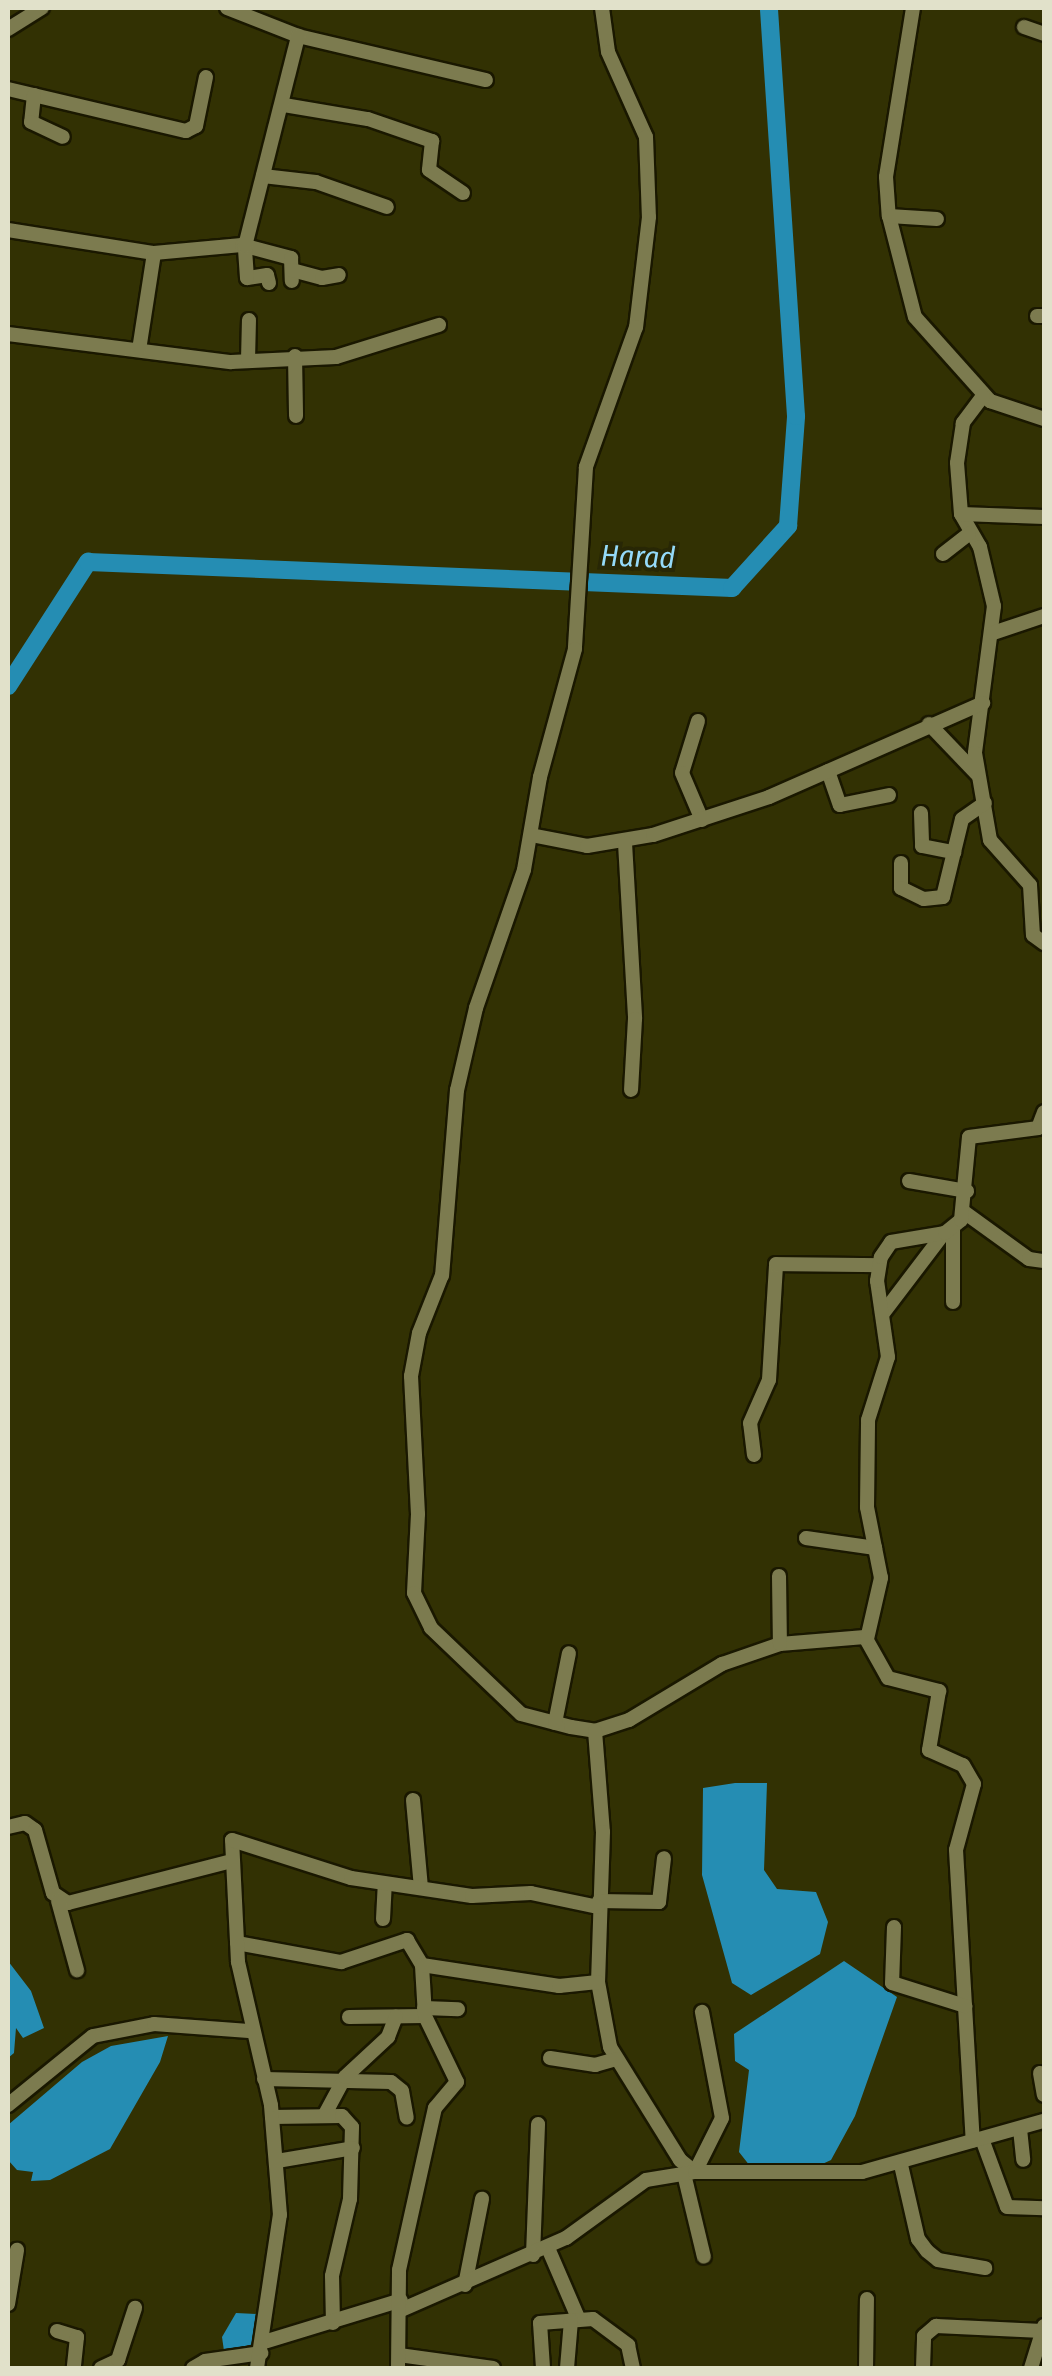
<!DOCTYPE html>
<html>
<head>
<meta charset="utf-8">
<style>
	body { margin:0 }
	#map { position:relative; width:1052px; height:2376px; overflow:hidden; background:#323103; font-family:"Fira Sans Condensed",sans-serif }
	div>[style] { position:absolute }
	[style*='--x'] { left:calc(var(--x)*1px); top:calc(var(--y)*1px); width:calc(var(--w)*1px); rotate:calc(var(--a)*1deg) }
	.water>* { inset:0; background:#258db3 }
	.river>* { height:18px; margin:-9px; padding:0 9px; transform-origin:9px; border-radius:9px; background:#258db3 }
	.roads { filter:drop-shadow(2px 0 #1a1800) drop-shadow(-2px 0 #1a1800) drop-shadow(0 2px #1a1800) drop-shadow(0 -2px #1a1800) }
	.minor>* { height:14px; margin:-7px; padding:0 7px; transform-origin:7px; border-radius:7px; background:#7c7b4f }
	span { translate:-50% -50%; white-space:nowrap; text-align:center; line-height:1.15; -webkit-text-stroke:8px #282705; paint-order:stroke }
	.water-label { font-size:30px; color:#95daf9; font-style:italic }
	.frame { position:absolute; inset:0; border:10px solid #e1e1ca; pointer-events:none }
</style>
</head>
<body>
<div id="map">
	<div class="water">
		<div style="clip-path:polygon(735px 1783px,767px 1783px,764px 1870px,777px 1889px,816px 1892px,828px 1922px,820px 1954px,751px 1995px,732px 1983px,702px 1875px,703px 1788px)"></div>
		<div style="clip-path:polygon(8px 1961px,31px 1991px,44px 2028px,23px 2038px,16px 2028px,14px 2053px,8px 2058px)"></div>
		<div style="clip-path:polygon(844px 1961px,897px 1997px,855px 2116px,831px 2160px,818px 2166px,750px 2166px,739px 2152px,749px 2070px,735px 2061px,734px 2034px)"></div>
		<div style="clip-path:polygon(168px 2036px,160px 2062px,110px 2149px,50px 2180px,31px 2181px,33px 2172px,17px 2170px,8px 2160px,8px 2125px,82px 2062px,111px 2046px)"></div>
		<div style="clip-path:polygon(236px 2313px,258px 2314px,258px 2343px,224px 2351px,222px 2337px)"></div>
	</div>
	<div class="river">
		<div style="--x:8;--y:686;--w:148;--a:-57.2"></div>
		<div style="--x:88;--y:562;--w:645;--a:2.31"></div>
		<div style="--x:732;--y:588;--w:84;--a:-47.9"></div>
		<div style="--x:788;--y:526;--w:110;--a:-85.8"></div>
		<div style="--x:796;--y:416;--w:409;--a:-93.8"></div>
	</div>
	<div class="roads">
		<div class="minor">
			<div style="--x:227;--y:8;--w:76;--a:21.5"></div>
			<div style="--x:298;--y:36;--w:193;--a:13.2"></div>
			<div style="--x:602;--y:8;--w:44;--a:82.2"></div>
			<div style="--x:608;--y:52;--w:93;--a:65.9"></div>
			<div style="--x:646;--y:137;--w:80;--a:87.9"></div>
			<div style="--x:649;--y:217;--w:111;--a:96.7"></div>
			<div style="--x:636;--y:327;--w:149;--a:109.7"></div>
			<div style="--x:586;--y:467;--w:182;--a:93.5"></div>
			<div style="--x:575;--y:649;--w:133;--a:105.3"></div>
			<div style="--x:540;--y:777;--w:94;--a:99.8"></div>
			<div style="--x:524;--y:870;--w:146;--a:109.2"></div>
			<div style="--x:476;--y:1008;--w:84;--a:103"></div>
			<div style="--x:457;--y:1090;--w:186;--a:94.6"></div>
			<div style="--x:442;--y:1275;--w:62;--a:111.6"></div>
			<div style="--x:419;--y:1333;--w:44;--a:100.5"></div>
			<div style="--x:411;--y:1376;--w:138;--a:87.1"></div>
			<div style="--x:418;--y:1514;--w:79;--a:92.9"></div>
			<div style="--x:414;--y:1593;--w:39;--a:64"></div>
			<div style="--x:431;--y:1628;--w:124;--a:43.7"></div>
			<div style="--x:521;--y:1714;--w:52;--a:14.6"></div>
			<div style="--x:571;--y:1727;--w:24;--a:9"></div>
			<div style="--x:595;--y:1731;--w:36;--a:-18"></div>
			<div style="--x:629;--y:1720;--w:109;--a:-31.1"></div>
			<div style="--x:722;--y:1664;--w:61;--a:-19"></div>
			<div style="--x:780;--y:1644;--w:85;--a:-4.7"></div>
			<div style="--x:865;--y:1637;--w:47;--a:60.7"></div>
			<div style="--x:888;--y:1678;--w:53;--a:14.3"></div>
			<div style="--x:939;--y:1691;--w:60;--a:99.6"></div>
			<div style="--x:929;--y:1750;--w:37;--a:24"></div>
			<div style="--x:963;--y:1765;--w:22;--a:60"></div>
			<div style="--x:974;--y:1784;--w:68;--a:105.3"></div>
			<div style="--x:956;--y:1850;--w:291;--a:86.7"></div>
			<div style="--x:913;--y:8;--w:171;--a:99.1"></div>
			<div style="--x:886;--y:177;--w:39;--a:86"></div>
			<div style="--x:889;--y:216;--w:104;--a:75.6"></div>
			<div style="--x:915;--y:317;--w:113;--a:48.2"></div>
			<div style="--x:990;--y:401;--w:57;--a:18.4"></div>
			<div style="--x:1024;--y:27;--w:21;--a:19"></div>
			<div style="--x:8;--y:29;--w:40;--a:-32"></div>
			<div style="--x:8;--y:89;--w:183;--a:13.3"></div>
			<div style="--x:186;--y:131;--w:11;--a:-27"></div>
			<div style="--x:196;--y:126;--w:50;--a:-78.5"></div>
			<div style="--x:34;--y:95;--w:27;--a:96"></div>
			<div style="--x:31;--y:122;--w:35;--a:25"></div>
			<div style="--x:284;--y:105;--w:85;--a:9.5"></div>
			<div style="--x:368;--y:119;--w:68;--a:19"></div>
			<div style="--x:432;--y:141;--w:29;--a:96"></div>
			<div style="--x:429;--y:170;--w:41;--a:34.1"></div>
			<div style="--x:263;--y:176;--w:53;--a:6.5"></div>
			<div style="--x:316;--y:182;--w:75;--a:19.4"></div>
			<div style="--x:889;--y:216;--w:48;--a:3.6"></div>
			<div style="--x:8;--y:230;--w:148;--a:9"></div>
			<div style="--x:154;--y:253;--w:88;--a:-5.2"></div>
			<div style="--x:242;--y:245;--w:51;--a:14.9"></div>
			<div style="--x:291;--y:258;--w:23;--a:88"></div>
			<div style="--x:292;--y:270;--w:31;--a:15"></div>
			<div style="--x:322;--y:278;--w:17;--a:-10"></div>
			<div style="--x:269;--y:283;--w:8;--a:-104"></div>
			<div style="--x:267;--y:275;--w:20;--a:171"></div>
			<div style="--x:247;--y:278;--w:32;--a:-94"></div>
			<div style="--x:245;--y:246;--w:217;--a:-75.8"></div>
			<div style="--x:1037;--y:316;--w:7;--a:0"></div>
			<div style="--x:8;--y:334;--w:225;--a:7.2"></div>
			<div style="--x:231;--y:362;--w:105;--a:-2.7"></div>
			<div style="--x:336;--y:357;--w:108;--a:-17.3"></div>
			<div style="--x:139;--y:350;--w:98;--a:-81.2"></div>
			<div style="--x:295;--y:356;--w:60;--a:89"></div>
			<div style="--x:248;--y:360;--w:40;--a:-88.6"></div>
			<div style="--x:983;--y:396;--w:34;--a:127"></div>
			<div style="--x:963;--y:423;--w:40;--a:98.5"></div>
			<div style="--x:957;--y:463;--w:51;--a:85.5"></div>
			<div style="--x:961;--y:514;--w:38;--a:60"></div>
			<div style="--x:980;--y:547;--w:61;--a:76.7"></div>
			<div style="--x:994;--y:606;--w:148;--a:97.4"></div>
			<div style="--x:975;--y:753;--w:88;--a:80.2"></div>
			<div style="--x:990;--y:840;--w:60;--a:48.4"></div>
			<div style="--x:1030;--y:885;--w:50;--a:86.6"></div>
			<div style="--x:1033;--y:935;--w:14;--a:36"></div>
			<div style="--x:961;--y:514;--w:83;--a:2.1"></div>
			<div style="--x:943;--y:554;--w:33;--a:-38"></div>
			<div style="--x:993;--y:633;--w:54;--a:-18.4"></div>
			<div style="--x:698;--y:721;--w:54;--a:107.1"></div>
			<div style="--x:682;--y:773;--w:51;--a:66.9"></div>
			<div style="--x:929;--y:724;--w:69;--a:46.2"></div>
			<div style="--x:828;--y:771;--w:36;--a:71"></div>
			<div style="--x:840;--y:805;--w:50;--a:-11.5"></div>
			<div style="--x:921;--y:813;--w:33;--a:88"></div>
			<div style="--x:922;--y:846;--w:33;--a:11"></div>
			<div style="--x:531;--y:835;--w:57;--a:11.1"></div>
			<div style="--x:587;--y:846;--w:67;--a:-9.5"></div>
			<div style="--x:653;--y:835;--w:122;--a:-18.1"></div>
			<div style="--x:769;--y:797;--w:234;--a:-23.7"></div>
			<div style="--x:625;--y:843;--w:176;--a:86.7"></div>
			<div style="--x:635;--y:1019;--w:71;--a:93.2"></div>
			<div style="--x:901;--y:863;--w:25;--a:90"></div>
			<div style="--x:901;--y:888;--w:25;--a:26"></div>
			<div style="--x:924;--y:899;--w:19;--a:-6"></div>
			<div style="--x:943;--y:897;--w:80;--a:-76.3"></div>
			<div style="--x:962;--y:819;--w:28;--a:-35"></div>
			<div style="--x:909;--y:1181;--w:59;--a:9.8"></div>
			<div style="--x:964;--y:1212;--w:80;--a:35.9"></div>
			<div style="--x:1029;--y:1259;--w:15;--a:8"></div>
			<div style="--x:953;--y:1302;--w:73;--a:-90"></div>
			<div style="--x:884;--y:1312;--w:99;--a:-52.8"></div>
			<div style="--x:754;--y:1455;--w:32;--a:-97"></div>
			<div style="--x:750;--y:1423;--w:47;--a:-66.2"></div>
			<div style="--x:769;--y:1380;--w:116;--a:-86.5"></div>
			<div style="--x:776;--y:1264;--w:102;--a:0.6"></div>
			<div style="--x:806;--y:1538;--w:70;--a:8.2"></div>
			<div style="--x:779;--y:1576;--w:68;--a:89.2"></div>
			<div style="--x:867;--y:1639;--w:63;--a:-77.1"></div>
			<div style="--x:881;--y:1578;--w:72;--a:-101.2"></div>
			<div style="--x:867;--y:1507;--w:87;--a:-89.3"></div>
			<div style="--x:868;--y:1420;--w:66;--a:-72.4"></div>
			<div style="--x:888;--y:1357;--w:77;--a:-98.2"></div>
			<div style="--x:877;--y:1281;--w:24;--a:-81"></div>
			<div style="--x:881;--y:1257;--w:18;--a:-56"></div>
			<div style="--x:891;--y:1242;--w:55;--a:-9.5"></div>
			<div style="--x:945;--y:1233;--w:21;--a:-39"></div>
			<div style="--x:961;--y:1220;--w:83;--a:-84.5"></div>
			<div style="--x:969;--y:1137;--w:70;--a:-7.4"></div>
			<div style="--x:1038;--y:1128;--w:17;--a:-69"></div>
			<div style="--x:555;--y:1723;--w:71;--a:-78.7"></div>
			<div style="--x:595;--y:1731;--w:101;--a:85.5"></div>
			<div style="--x:603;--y:1832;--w:150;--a:91.9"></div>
			<div style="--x:598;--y:1982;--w:66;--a:79.5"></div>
			<div style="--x:610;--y:2047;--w:133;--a:58.2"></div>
			<div style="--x:680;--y:2160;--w:19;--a:39"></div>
			<div style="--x:413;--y:1800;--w:88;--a:84.8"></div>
			<div style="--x:8;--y:1827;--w:17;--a:-13"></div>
			<div style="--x:25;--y:1823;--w:12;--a:35"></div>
			<div style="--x:35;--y:1830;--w:66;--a:74.1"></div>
			<div style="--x:53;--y:1893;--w:18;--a:34"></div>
			<div style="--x:68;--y:1903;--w:169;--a:-14.4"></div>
			<div style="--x:58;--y:1901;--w:72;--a:74.6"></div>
			<div style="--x:599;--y:1901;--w:60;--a:1"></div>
			<div style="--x:659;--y:1902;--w:44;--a:-83.5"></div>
			<div style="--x:383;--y:1919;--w:34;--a:-87"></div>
			<div style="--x:894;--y:1927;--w:56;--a:92"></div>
			<div style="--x:892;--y:1983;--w:77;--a:17.5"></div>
			<div style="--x:237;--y:1943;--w:106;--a:10.4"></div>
			<div style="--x:341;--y:1962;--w:70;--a:-18.4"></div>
			<div style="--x:407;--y:1940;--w:29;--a:59"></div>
			<div style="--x:424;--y:2008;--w:34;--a:2"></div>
			<div style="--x:349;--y:2017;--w:76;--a:-0.8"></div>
			<div style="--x:550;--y:2058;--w:46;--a:8.8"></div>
			<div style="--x:595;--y:2065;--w:22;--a:-16"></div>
			<div style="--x:1040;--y:2073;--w:22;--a:80"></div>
			<div style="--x:264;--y:2079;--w:127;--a:1.4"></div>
			<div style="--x:391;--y:2082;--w:14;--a:39"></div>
			<div style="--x:402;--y:2091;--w:27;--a:80"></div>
			<div style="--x:8;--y:2105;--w:109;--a:-39.1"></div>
			<div style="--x:93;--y:2036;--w:62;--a:-11.1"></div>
			<div style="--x:154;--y:2024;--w:95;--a:4.2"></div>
			<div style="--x:324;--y:2116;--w:44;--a:-61.7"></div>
			<div style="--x:345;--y:2077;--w:59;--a:-42.9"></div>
			<div style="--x:388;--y:2037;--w:22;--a:-69"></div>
			<div style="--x:272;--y:2117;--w:70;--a:-0.8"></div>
			<div style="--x:342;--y:2116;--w:15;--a:48"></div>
			<div style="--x:352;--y:2127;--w:72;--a:91.6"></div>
			<div style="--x:350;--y:2199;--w:79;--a:103.2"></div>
			<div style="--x:332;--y:2276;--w:47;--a:88.8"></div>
			<div style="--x:1020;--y:2129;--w:31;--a:84"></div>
			<div style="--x:982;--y:2139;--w:72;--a:69.8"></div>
			<div style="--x:1007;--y:2207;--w:37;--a:2"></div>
			<div style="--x:277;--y:2161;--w:77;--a:-9.7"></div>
			<div style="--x:901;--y:2165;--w:76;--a:77.1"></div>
			<div style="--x:918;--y:2239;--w:15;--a:53"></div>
			<div style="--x:927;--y:2251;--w:14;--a:39"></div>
			<div style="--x:938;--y:2260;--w:48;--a:9.7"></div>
			<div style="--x:695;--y:2172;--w:60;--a:-63.4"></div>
			<div style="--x:722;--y:2118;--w:108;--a:-100.7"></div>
			<div style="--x:684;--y:2174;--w:85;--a:76.5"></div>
			<div style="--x:548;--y:2248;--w:78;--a:66.7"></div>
			<div style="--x:533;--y:2255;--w:131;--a:-87.8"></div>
			<div style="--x:465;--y:2285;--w:88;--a:-78.8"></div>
			<div style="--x:8;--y:2304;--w:55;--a:-80.5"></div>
			<div style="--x:401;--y:2310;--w:180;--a:-23.6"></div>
			<div style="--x:566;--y:2238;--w:99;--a:-35.9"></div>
			<div style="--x:646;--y:2180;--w:50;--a:-9.3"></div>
			<div style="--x:695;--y:2172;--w:167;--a:0"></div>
			<div style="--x:862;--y:2172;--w:189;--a:-15.7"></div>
			<div style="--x:57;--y:2331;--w:21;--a:17"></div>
			<div style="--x:77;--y:2337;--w:31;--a:96"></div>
			<div style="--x:264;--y:2342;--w:143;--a:-17"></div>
			<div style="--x:399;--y:2355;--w:95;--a:7.9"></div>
			<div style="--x:101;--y:2368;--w:19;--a:-25"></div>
			<div style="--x:118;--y:2360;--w:55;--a:-71.9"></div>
			<div style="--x:193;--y:2368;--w:14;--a:-30"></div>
			<div style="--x:205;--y:2361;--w:57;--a:-8.1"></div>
			<div style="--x:257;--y:2368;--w:155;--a:-81.5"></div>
			<div style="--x:280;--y:2215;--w:110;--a:-94.7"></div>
			<div style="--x:271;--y:2105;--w:147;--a:-103"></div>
			<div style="--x:238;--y:1962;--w:122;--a:-92.8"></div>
			<div style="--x:232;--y:1840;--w:125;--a:17.7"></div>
			<div style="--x:351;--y:1878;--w:122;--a:8.5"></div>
			<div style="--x:472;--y:1896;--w:59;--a:-2.9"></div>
			<div style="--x:531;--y:1893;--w:68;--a:11.8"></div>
			<div style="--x:398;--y:2368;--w:98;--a:-89.4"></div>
			<div style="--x:399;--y:2270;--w:166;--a:-77.5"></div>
			<div style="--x:435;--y:2108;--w:34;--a:-50"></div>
			<div style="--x:457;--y:2082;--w:73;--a:-115.9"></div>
			<div style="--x:425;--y:2016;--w:51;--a:-93.4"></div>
			<div style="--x:422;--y:1965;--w:139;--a:8.7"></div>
			<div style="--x:559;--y:1986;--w:39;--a:-6"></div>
			<div style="--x:543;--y:2368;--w:45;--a:-93.8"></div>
			<div style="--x:540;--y:2323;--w:53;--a:-4.3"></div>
			<div style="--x:593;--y:2319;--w:44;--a:36.6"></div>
			<div style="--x:628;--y:2345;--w:24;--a:78"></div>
			<div style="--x:567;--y:2368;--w:48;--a:-85.2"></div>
			<div style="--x:866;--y:2368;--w:69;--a:-89.2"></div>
			<div style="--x:923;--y:2368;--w:32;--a:-88"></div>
			<div style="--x:924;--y:2336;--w:16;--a:-40"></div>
			<div style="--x:936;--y:2326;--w:106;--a:2.7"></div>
			<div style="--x:1031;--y:2368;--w:44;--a:-72.8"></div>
		</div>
	</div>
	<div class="water-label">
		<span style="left:638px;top:557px;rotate:2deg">Harad</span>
	</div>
	<div class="frame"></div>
</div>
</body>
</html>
